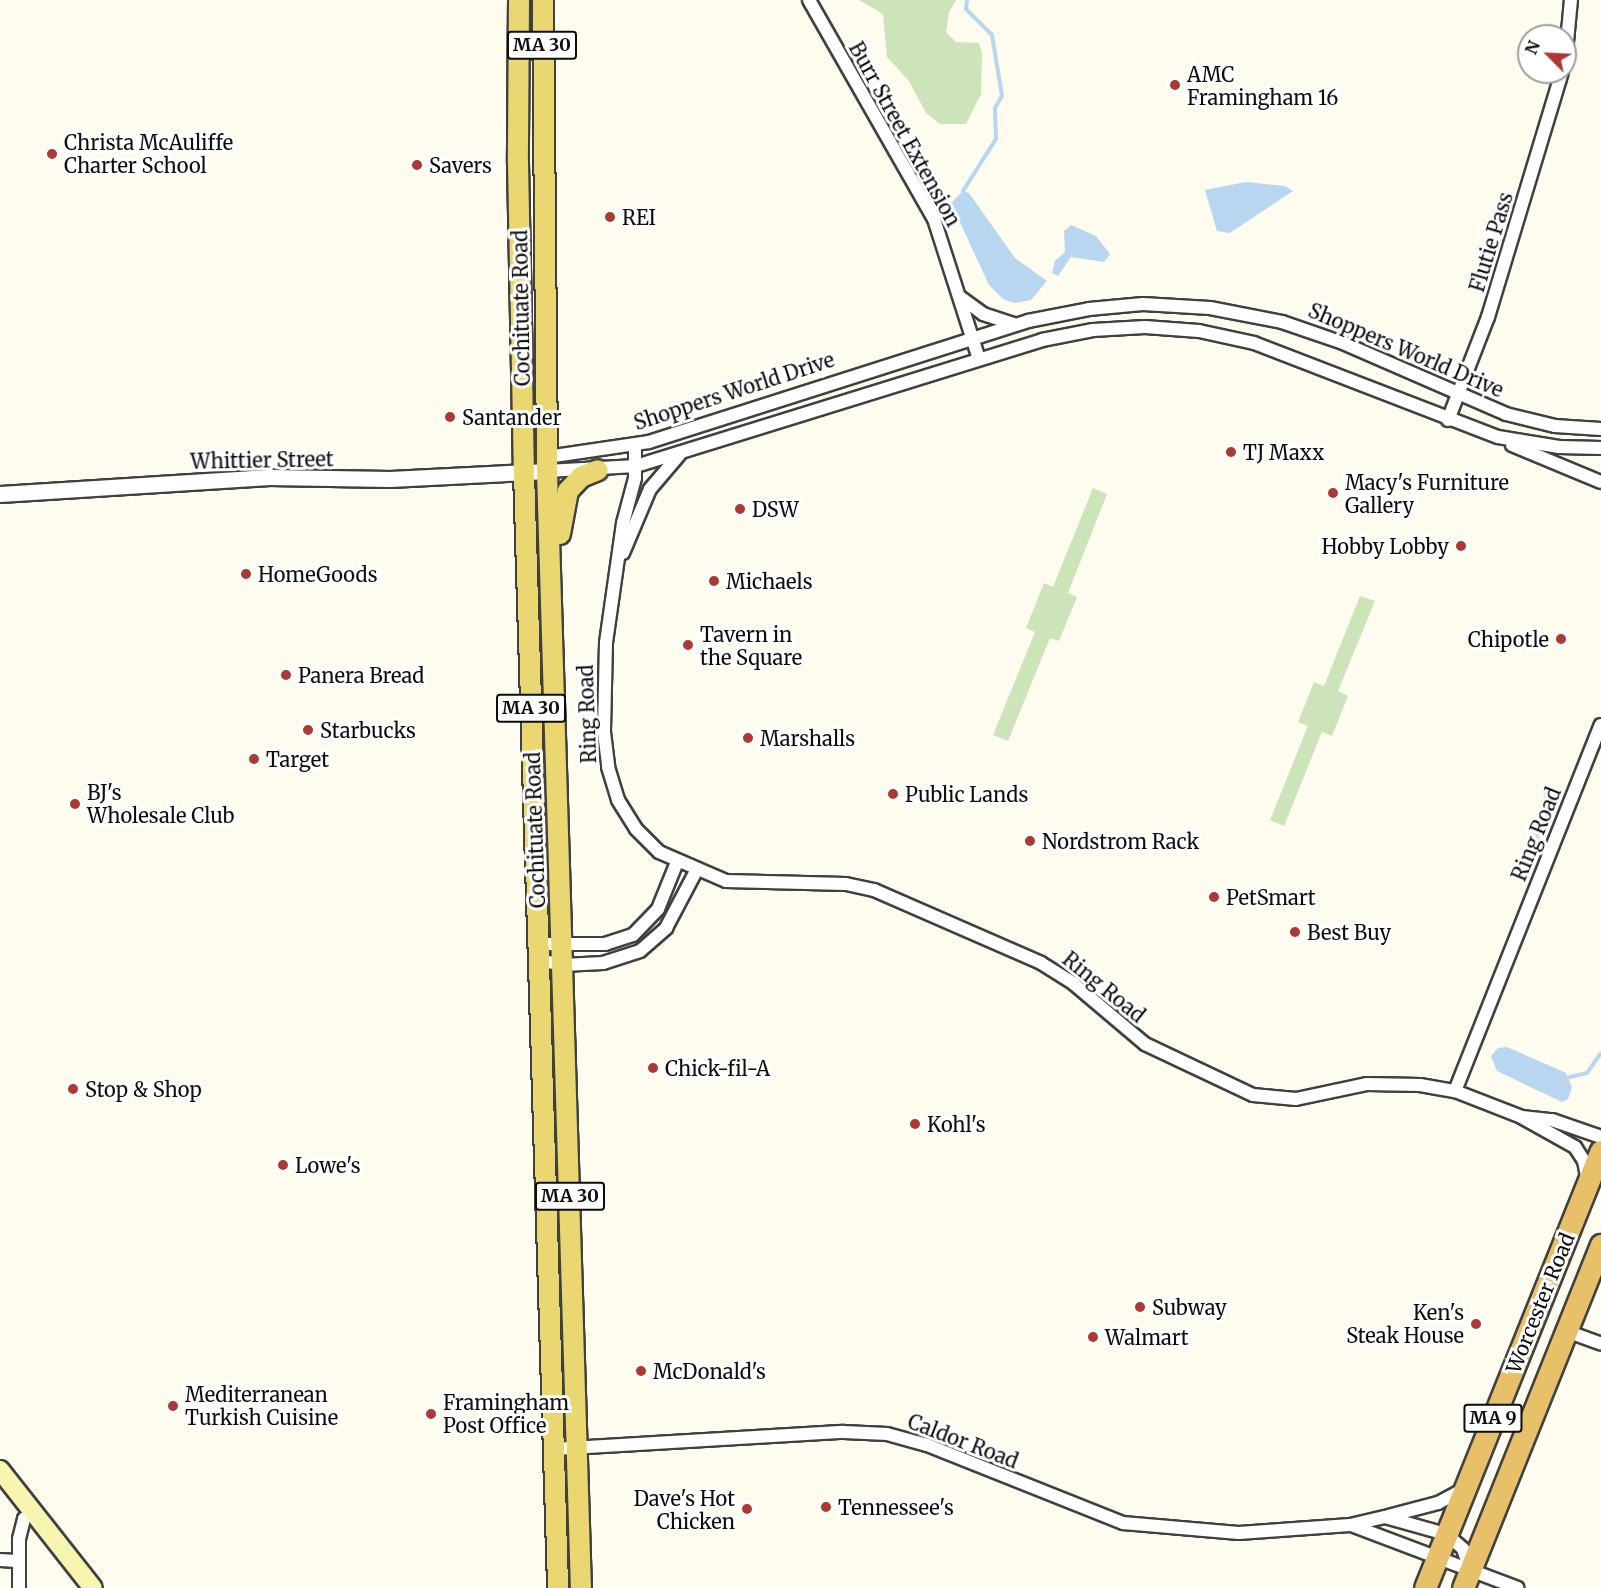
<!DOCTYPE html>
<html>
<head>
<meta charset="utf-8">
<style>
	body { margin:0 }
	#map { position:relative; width:1601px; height:1588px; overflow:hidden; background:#fdfcee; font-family:Merriweather,serif }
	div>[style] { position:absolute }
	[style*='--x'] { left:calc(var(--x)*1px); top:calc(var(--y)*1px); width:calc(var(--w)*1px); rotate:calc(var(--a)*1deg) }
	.green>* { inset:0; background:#cde4bb; transform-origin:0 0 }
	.water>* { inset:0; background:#b8d6ef }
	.stream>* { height:4px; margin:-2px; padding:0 2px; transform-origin:2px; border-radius:2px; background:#b8d6ef }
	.roads { filter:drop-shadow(2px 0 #404040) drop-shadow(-2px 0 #404040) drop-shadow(0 2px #404040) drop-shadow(0 -2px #404040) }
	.minor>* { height:12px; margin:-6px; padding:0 6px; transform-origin:6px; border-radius:6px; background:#fff }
	.tertiary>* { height:15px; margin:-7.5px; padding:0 7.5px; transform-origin:7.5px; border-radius:7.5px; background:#fff }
	.secondary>* { height:18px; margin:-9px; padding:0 9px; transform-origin:9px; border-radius:9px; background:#f7f5b0 }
	.primary>* { height:20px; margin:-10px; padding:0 10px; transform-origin:10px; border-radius:10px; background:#ead771 }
	.trunk>* { height:21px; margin:-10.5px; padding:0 10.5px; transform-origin:10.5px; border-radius:10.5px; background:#e8c06a }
	.dots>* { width:16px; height:16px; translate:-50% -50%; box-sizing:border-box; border:3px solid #fff; border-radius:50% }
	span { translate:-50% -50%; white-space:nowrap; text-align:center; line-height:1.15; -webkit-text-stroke:6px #fff; paint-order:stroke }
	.shield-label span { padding:2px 4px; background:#fff; border:2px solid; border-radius:4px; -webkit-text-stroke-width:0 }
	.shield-label { font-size:18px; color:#0d0d0d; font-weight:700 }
	.poi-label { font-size:20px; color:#0d0d0d }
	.left { translate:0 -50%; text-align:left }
	.right { translate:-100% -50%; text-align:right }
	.street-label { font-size:20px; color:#0d0d0d }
	.north { position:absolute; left:1517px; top:24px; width:60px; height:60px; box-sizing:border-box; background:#fff; border:2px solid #9e9e9e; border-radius:50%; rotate:294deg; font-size:16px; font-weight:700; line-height:24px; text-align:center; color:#0d0d0d }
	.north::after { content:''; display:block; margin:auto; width:21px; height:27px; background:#ae3833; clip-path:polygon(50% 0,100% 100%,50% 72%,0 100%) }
</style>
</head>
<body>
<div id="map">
	<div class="green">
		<div style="clip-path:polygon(859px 0,956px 0,949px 12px,946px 32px,956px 42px,979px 43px,982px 53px,981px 94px,966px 124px,940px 124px,926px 113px,909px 81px,887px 57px,883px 14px)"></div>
		<div style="clip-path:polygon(1093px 488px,1107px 494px,1068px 593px,1077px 597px,1059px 641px,1050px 638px,1008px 741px,993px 735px,1035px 632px,1026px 628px,1044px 583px,1053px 587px)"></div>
		<div style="clip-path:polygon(1360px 596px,1375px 601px,1338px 691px,1348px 696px,1332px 736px,1322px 732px,1284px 826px,1270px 820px,1308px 726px,1298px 722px,1314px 682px,1324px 686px)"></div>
		<div style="left:1547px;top:786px;width:9px;height:68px;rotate:18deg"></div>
	</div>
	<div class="water">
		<div style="clip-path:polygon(1246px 182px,1285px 186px,1293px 191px,1230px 233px,1217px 231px,1205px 190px)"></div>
		<div style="clip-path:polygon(963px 191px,969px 193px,1015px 258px,1047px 281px,1031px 300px,1014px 303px,1003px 299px,989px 285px,951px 203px)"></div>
		<div style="clip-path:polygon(1071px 225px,1096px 236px,1110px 254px,1104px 262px,1071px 257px,1058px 276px,1052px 273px,1055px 261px,1065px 252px,1064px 231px)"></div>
		<div style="clip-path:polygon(1507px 1047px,1566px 1073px,1572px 1087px,1568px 1099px,1562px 1102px,1497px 1071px,1491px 1056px,1498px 1048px)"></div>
	</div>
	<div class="stream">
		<div style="--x:963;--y:191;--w:62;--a:-57.6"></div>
		<div style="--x:996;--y:139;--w:31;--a:-92"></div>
		<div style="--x:995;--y:108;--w:14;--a:-60"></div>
		<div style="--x:1002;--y:96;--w:62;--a:-99.3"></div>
		<div style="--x:992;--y:35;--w:37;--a:-135"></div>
		<div style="--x:966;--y:9;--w:9;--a:-84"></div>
		<div style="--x:1570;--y:1077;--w:17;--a:-13"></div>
		<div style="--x:1587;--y:1073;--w:24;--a:-55"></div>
	</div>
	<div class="roads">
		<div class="minor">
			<div style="--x:809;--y:0;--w:252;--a:60.3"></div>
			<div style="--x:934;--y:219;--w:147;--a:72.2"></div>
			<div style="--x:1565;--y:63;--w:63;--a:-84.6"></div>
			<div style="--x:960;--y:297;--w:29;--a:36"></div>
			<div style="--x:983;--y:314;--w:32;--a:18"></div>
			<div style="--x:1448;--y:420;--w:110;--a:-68.8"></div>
			<div style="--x:1488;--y:317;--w:256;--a:-73.2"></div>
			<div style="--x:1512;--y:445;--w:96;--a:22.6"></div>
			<div style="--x:635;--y:446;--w:32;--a:90"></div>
			<div style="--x:635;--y:478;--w:47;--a:104.9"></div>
			<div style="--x:623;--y:523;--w:121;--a:98.1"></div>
			<div style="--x:606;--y:643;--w:89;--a:91.3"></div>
			<div style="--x:604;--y:732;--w:35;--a:83"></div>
			<div style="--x:608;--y:767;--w:34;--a:73"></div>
			<div style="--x:618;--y:800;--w:34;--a:58"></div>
			<div style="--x:636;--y:829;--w:33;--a:45"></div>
			<div style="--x:659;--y:852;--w:73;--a:23.4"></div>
			<div style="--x:726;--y:881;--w:120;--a:1.4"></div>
			<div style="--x:846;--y:884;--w:29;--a:12"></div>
			<div style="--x:874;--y:890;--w:182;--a:23.6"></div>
			<div style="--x:1041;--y:963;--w:39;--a:32"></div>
			<div style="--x:1074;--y:984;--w:93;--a:40.2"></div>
			<div style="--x:1145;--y:1044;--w:119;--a:25.3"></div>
			<div style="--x:1253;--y:1095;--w:43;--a:5.3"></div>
			<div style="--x:1296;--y:1099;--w:73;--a:-11.9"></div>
			<div style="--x:1367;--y:1084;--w:53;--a:1.1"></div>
			<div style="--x:1420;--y:1085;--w:36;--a:10"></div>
			<div style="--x:1455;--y:1091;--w:72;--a:21.2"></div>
			<div style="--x:1522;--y:1117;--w:30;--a:6"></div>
			<div style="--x:1552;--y:1120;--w:52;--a:19.1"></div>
			<div style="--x:547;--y:457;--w:103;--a:-8.4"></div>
			<div style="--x:649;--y:442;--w:398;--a:-17.7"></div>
			<div style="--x:1028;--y:321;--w:62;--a:-11.1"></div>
			<div style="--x:1089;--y:309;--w:54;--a:-5.3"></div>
			<div style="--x:1143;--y:304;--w:67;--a:3.4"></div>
			<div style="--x:1210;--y:308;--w:73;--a:11"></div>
			<div style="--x:1282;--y:322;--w:65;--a:19"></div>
			<div style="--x:1343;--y:343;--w:178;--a:23.5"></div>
			<div style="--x:1506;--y:414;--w:50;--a:13.8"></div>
			<div style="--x:1555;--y:426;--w:46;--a:3.7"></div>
			<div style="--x:547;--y:471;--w:89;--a:-3.2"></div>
			<div style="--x:636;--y:466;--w:425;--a:-17.2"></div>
			<div style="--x:1042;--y:340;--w:52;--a:-11.1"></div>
			<div style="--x:1093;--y:330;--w:52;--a:-3.3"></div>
			<div style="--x:1145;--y:327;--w:54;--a:4.2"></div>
			<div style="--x:1199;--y:331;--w:56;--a:12.3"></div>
			<div style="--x:1254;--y:343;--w:261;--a:21.1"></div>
			<div style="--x:1498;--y:437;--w:62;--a:9.3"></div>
			<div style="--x:1559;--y:447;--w:42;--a:1.4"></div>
			<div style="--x:623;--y:553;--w:69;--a:-67.1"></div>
			<div style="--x:650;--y:489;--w:45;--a:-49.5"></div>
			<div style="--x:539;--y:944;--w:66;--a:0"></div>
			<div style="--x:605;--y:944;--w:29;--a:-18"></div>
			<div style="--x:633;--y:935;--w:36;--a:-46"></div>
			<div style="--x:658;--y:909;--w:51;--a:-68"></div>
			<div style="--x:539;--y:960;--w:25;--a:12"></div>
			<div style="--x:563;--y:965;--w:40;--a:-2.9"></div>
			<div style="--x:603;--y:963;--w:39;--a:-18"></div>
			<div style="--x:640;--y:951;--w:35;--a:-41"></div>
			<div style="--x:666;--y:928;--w:64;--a:-62.2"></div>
			<div style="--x:1455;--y:1091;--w:394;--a:-68.3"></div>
			<div style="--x:1523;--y:1118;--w:60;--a:29.1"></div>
			<div style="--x:1575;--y:1147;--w:17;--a:57"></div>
			<div style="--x:1584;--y:1161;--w:16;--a:79"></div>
			<div style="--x:1566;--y:1331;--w:37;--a:20"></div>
			<div style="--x:554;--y:1449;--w:290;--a:-3.4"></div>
			<div style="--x:844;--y:1432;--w:43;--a:2.7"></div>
			<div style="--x:887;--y:1434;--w:41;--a:15.4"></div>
			<div style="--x:927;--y:1445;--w:211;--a:21.7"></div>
			<div style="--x:1123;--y:1523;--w:116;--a:4.9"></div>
			<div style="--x:1239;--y:1533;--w:111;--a:-4.1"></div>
			<div style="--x:1350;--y:1525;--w:36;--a:-13"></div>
			<div style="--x:1385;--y:1517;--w:63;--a:15.6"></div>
			<div style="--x:1446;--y:1534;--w:23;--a:41"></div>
			<div style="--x:1463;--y:1549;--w:21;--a:71"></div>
			<div style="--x:1388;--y:1516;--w:52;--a:-14.6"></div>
			<div style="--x:1438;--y:1503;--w:27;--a:-28"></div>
			<div style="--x:1351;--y:1525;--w:178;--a:20.7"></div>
			<div style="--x:0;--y:1560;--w:17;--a:3"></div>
			<div style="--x:19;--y:1588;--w:49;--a:-90"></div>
			<div style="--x:19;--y:1539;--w:21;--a:-76"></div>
			<div style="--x:24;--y:1519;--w:11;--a:-45"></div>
		</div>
		<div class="tertiary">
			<div style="--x:0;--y:494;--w:270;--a:-3.6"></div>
			<div style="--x:269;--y:477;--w:121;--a:0.9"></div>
			<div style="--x:390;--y:479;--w:157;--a:-2.9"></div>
		</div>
		<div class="secondary">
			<div style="--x:0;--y:1470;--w:150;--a:51.8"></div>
		</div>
		<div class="primary">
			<div style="--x:519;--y:0;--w:163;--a:90.4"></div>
			<div style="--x:518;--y:163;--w:309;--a:88.9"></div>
			<div style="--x:524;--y:472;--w:1117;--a:88.25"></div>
			<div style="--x:543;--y:0;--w:471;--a:89.5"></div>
			<div style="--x:547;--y:471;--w:1118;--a:88.26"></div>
			<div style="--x:560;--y:534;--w:44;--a:-79.5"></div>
			<div style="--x:568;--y:491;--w:19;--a:-47"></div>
			<div style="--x:581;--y:477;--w:18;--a:-22"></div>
		</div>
		<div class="trunk">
			<div style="--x:1425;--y:1588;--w:471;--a:-68.1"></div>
			<div style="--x:1463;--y:1588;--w:370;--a:-68.1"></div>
		</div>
	</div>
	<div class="dots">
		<div style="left:1175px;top:85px;background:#ae3833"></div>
		<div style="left:52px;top:154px;background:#ae3833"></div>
		<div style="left:417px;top:165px;background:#ae3833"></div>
		<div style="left:610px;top:217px;background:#ae3833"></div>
		<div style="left:450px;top:417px;background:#ae3833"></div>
		<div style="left:1231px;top:452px;background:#ae3833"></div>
		<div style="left:1333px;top:493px;background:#ae3833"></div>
		<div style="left:740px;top:509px;background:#ae3833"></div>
		<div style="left:1461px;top:546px;background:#ae3833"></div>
		<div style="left:246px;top:574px;background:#ae3833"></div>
		<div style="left:714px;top:581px;background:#ae3833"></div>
		<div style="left:1561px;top:639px;background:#ae3833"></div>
		<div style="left:688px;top:645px;background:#ae3833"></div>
		<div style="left:286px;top:675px;background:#ae3833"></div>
		<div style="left:308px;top:730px;background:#ae3833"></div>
		<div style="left:748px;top:738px;background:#ae3833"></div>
		<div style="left:254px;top:759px;background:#ae3833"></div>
		<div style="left:893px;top:794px;background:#ae3833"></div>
		<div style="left:75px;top:804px;background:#ae3833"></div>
		<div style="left:1030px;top:841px;background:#ae3833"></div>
		<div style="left:1214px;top:897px;background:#ae3833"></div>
		<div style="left:1295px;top:932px;background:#ae3833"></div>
		<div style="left:653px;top:1068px;background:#ae3833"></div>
		<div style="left:73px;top:1089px;background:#ae3833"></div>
		<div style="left:915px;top:1124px;background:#ae3833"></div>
		<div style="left:283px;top:1165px;background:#ae3833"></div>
		<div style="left:1140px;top:1307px;background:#ae3833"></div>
		<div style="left:1476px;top:1324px;background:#ae3833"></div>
		<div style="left:1093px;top:1337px;background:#ae3833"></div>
		<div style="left:641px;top:1371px;background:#ae3833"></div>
		<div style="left:173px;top:1406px;background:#ae3833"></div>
		<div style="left:431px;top:1414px;background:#ae3833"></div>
		<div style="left:826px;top:1507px;background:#ae3833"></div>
		<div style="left:747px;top:1509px;background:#ae3833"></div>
	</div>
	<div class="shield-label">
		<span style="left:542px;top:45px">MA 30</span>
		<span style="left:531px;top:708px">MA 30</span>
		<span style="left:570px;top:1196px">MA 30</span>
		<span style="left:1493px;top:1418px">MA 9</span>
	</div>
	<div class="poi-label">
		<span class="left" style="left:1187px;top:86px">AMC<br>Framingham 16</span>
		<span class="left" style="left:64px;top:154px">Christa McAuliffe<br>Charter School</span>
		<span class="left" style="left:429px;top:165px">Savers</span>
		<span class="left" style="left:622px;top:217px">REI</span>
		<span class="left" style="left:462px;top:417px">Santander</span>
		<span class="left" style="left:1243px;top:452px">TJ Maxx</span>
		<span class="left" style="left:1345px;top:494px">Macy's Furniture<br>Gallery</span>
		<span class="left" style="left:752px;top:509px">DSW</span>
		<span class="right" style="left:1449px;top:546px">Hobby Lobby</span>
		<span class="left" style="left:258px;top:574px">HomeGoods</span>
		<span class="left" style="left:726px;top:581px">Michaels</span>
		<span class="left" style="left:700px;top:646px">Tavern in<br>the Square</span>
		<span class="right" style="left:1549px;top:639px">Chipotle</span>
		<span class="left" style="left:298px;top:675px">Panera Bread</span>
		<span class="left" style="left:320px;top:730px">Starbucks</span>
		<span class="left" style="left:760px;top:738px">Marshalls</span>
		<span class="left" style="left:266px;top:759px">Target</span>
		<span class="left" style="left:87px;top:804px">BJ's<br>Wholesale Club</span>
		<span class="left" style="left:905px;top:794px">Public Lands</span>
		<span class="left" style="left:1042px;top:841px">Nordstrom Rack</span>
		<span class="left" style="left:1226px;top:897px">PetSmart</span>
		<span class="left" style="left:1307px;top:932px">Best Buy</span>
		<span class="left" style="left:665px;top:1068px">Chick-fil-A</span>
		<span class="left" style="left:85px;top:1089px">Stop &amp; Shop</span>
		<span class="left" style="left:927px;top:1124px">Kohl's</span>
		<span class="left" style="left:295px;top:1165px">Lowe's</span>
		<span class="left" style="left:1152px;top:1307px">Subway</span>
		<span class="right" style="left:1464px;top:1324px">Ken's<br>Steak House</span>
		<span class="left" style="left:1105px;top:1337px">Walmart</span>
		<span class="left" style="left:653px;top:1371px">McDonald's</span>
		<span class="left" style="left:185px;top:1406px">Mediterranean<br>Turkish Cuisine</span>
		<span class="left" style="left:443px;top:1414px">Framingham<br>Post Office</span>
		<span class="right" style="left:735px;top:1510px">Dave's Hot<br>Chicken</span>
		<span class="left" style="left:838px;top:1507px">Tennessee's</span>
	</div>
	<div class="street-label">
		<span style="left:905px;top:134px;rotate:61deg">Burr Street Extension</span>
		<span style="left:1491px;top:242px;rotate:-73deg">Flutie Pass</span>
		<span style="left:521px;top:308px;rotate:-91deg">Cochituate Road</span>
		<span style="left:1406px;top:350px;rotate:23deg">Shoppers World Drive</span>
		<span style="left:734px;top:391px;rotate:-18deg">Shoppers World Drive</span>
		<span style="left:262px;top:460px;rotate:-1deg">Whittier Street</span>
		<span style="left:587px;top:714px;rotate:-92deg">Ring Road</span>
		<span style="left:535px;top:830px;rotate:-92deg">Cochituate Road</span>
		<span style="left:1536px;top:834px;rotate:-68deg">Ring Road</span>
		<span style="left:1104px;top:987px;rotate:39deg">Ring Road</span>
		<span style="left:1540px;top:1303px;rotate:-68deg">Worcester Road</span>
		<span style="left:963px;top:1441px;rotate:21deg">Caldor Road</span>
	</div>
	<div class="north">N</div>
</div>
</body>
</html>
